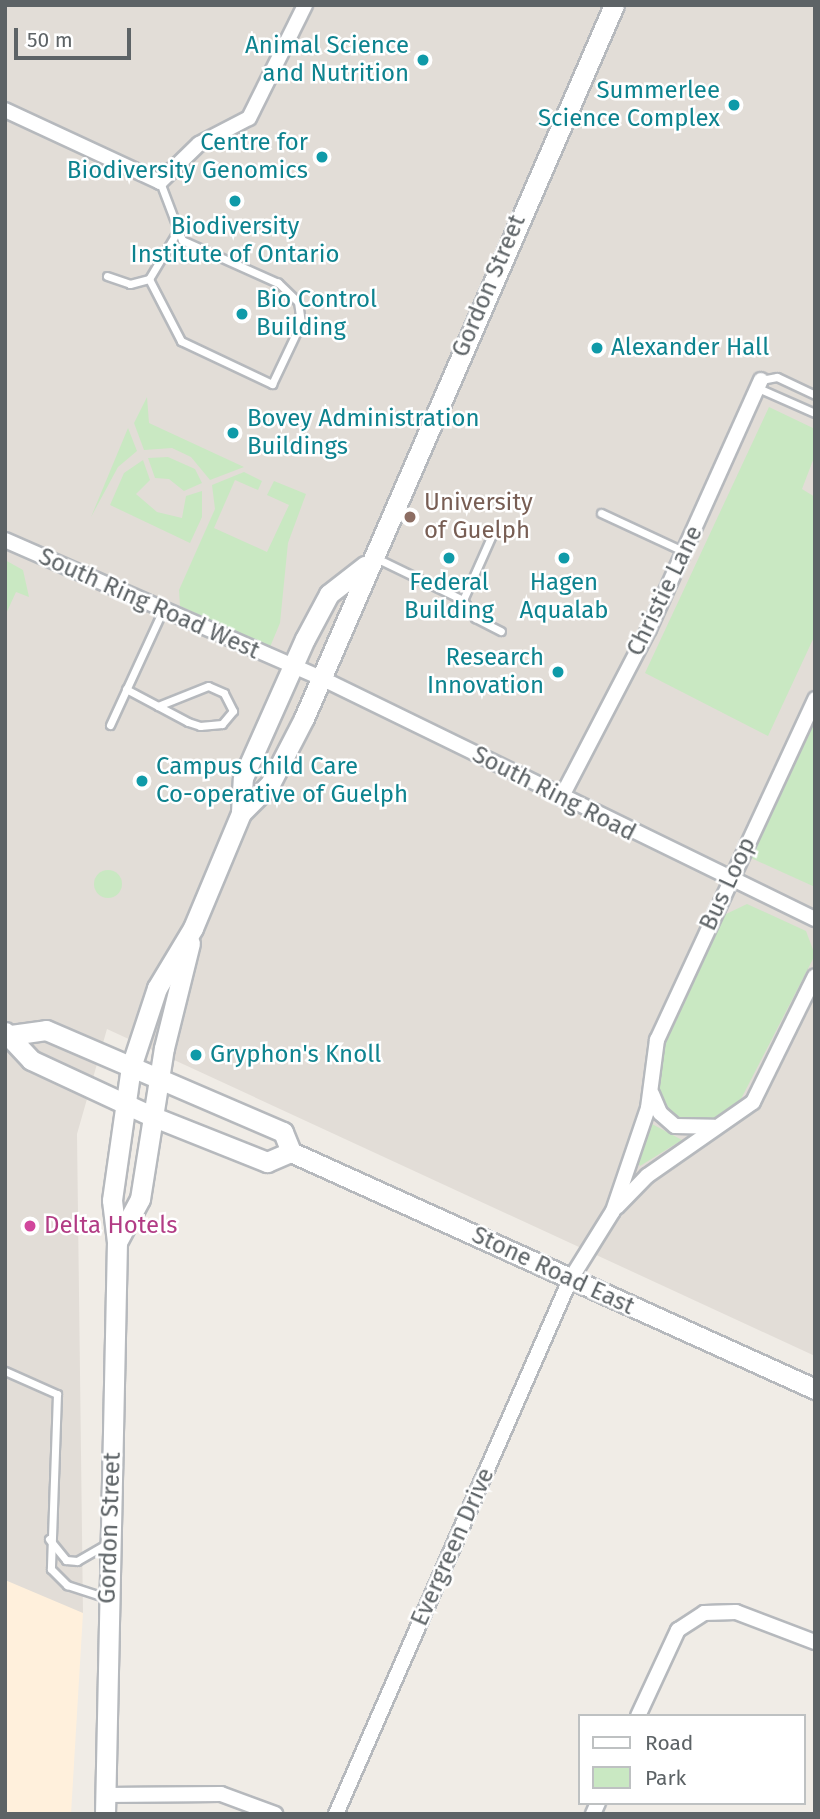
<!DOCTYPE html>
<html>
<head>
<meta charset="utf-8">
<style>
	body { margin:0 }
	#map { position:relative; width:820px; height:1819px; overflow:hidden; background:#f0ece6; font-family:"Fira Sans",sans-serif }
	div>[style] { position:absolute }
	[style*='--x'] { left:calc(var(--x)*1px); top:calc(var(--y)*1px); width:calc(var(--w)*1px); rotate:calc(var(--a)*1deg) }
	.commercial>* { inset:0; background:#fff0dc }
	.education>* { inset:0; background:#e2ddd7 }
	.green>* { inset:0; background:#c9e8c2 }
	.round { border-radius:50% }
	.roads { filter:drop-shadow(2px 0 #b6b9bd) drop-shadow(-2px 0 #b6b9bd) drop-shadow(0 2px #b6b9bd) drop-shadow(0 -2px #b6b9bd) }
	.lane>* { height:7px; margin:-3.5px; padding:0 3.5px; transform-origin:3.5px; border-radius:3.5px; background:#fff }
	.street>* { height:14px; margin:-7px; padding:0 7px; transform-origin:7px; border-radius:7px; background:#fff }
	.secondary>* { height:19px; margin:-9.5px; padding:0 9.5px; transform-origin:9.5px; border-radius:9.5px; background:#fff }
	.dots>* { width:19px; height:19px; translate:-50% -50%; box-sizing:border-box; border:4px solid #fff; border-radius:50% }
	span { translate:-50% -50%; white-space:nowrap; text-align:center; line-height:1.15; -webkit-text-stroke:5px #fff; paint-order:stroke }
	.culture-label { font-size:24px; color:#0d838f }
	.right { translate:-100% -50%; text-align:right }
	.left { translate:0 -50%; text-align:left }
	.street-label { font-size:24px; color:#5d6366 }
	.education-label { font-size:24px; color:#785e54 }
	.hotel-label { font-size:24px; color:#b23c85 }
	.frame { position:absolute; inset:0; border:7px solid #5d6366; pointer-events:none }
	.legend { position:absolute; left:578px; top:1714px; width:228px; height:91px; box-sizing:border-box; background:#fff; border:2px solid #bec1c2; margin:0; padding:9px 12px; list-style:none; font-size:21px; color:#5d6366 }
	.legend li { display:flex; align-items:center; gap:14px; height:35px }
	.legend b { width:35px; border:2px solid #bec1c2 }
	.scale { position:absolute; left:14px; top:28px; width:117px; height:32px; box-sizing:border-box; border:4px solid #5d6366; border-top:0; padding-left:9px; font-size:21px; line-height:24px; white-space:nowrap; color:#5d6366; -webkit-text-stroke:5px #fff; paint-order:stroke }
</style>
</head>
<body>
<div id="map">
	<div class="commercial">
		<div style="clip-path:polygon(5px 1101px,83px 1613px,71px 1814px,5px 1814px)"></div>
	</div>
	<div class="education">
		<div style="clip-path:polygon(5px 5px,815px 5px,815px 1356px,107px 1029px,77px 1134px,83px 1613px,5px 1580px)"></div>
	</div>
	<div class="green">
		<div style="clip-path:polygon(147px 397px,149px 423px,244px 467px,210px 480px,191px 457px,172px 448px,144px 450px,134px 423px)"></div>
		<div style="clip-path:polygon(769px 407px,815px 429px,815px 455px,802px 489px,815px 497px,815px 635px,768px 736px,645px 673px)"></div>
		<div style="clip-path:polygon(128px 428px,137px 451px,118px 467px,91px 517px)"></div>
		<div style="clip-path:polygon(168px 457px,195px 469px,202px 483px,184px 491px,169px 479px,155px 478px,148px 458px)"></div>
		<div style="clip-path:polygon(143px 460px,150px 480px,136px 494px,157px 512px,182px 518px,186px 496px,202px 491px,202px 517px,190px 543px,110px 505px,124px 473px)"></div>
		<div style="clip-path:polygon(244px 472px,262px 481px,258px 490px,235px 480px,214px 528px,267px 552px,289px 505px,267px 495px,274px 481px,306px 494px,288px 543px,280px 623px,270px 647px,180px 606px,179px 590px,215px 509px,212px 485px)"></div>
		<div style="clip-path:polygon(5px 560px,23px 570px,29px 597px,16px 592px,5px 616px)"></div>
		<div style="clip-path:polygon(815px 721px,815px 887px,751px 858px)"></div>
		<div class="round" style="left:94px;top:870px;width:28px;height:28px"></div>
		<div style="clip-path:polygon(747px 904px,806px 931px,815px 955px,741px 1099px,706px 1124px,681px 1123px,666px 1113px,658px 1094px,663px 1047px,724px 915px)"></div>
		<div style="clip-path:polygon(652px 1124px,682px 1140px,640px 1166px,638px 1163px)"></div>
	</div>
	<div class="roads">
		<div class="lane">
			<div style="--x:107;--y:276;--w:24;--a:19"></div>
			<div style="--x:130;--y:284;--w:20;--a:-15"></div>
			<div style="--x:149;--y:279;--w:55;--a:-59.2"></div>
			<div style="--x:149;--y:279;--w:70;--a:62.7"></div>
			<div style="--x:181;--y:341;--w:101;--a:25.3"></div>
			<div style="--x:272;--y:384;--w:68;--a:-64.6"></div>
			<div style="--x:301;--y:323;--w:21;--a:-98"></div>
			<div style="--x:298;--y:302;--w:28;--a:-136"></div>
			<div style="--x:278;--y:283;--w:105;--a:-155.9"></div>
			<div style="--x:182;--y:240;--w:62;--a:-110.8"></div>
			<div style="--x:761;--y:380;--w:16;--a:-11"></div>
			<div style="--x:777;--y:377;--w:42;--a:25.3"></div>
			<div style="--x:758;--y:388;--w:62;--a:23.7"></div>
			<div style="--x:601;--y:513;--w:93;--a:24.9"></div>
			<div style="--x:374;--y:557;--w:99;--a:25.8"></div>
			<div style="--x:463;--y:600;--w:22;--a:56"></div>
			<div style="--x:475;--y:618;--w:29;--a:27"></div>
			<div style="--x:463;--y:600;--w:71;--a:-66"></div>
			<div style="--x:126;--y:689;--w:70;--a:28"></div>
			<div style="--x:188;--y:722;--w:13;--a:18"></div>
			<div style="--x:200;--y:726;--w:22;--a:-5"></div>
			<div style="--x:222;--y:724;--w:17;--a:-50"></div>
			<div style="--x:233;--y:711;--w:20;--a:-117"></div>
			<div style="--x:224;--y:693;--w:17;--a:-156"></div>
			<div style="--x:208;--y:686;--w:54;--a:158.2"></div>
			<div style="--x:110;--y:725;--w:127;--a:-65.3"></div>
			<div style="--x:5;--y:1371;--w:57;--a:23.9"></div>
			<div style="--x:57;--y:1394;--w:175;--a:92"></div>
			<div style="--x:51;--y:1569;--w:23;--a:45"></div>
			<div style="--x:67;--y:1585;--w:42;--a:18"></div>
			<div style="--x:49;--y:1539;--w:27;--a:51"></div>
			<div style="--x:66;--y:1560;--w:11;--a:5"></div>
			<div style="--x:77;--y:1561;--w:34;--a:-30"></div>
		</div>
		<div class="street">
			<div style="--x:5;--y:110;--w:171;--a:24.9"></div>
			<div style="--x:160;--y:182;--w:54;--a:-44.3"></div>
			<div style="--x:199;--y:144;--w:56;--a:-27.5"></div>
			<div style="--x:249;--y:118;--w:126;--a:-63.6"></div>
			<div style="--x:5;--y:540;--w:345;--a:23.6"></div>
			<div style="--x:321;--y:678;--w:550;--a:26.01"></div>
			<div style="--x:561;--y:798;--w:191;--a:-62.5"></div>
			<div style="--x:649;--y:629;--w:273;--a:-65.8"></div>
			<div style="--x:652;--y:1094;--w:21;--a:67"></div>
			<div style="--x:660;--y:1113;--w:20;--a:41"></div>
			<div style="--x:675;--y:1126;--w:39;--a:1"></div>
			<div style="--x:617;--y:1207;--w:43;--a:-45.9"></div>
			<div style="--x:647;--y:1176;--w:129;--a:-34.9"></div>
			<div style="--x:753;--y:1102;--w:140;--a:-63.8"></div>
			<div style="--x:638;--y:1716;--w:95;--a:-65.1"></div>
			<div style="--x:678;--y:1630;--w:31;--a:-33"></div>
			<div style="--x:704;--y:1613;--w:32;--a:-2"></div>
			<div style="--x:736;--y:1612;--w:85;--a:20.8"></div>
			<div style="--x:106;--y:1795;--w:115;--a:-0.5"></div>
			<div style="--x:221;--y:1794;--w:58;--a:20.3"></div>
			<div style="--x:336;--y:1814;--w:583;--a:-66.34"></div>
			<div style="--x:570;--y:1280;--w:81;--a:-58.1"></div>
			<div style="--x:613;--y:1211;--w:109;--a:-71.2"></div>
			<div style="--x:648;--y:1108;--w:69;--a:-82.5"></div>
			<div style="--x:657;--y:1040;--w:376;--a:-65.1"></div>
			<div style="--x:593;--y:1814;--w:12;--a:-66"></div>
		</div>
		<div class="secondary">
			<div style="--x:241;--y:813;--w:41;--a:-45"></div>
			<div style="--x:270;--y:784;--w:74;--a:-62.7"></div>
			<div style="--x:304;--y:718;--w:777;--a:-66.5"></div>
			<div style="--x:5;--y:1032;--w:38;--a:47"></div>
			<div style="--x:31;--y:1060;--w:136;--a:24.9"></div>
			<div style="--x:154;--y:1117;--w:122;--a:21.7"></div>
			<div style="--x:267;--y:1162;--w:26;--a:-23"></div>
			<div style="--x:291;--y:1152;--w:575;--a:24.34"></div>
			<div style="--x:11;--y:1035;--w:35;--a:-8"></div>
			<div style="--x:46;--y:1030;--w:258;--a:23.3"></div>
			<div style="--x:283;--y:1132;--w:22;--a:68"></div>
			<div style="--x:117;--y:1242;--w:49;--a:-61.9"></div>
			<div style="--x:140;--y:1199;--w:153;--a:-81"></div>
			<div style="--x:164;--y:1048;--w:108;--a:-76.1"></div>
			<div style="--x:105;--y:1814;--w:572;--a:-88.8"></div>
			<div style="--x:117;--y:1242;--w:42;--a:-96.8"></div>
			<div style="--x:112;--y:1200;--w:134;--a:-81.9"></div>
			<div style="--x:131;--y:1067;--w:83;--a:-71.8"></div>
			<div style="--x:157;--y:988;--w:70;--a:-59"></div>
			<div style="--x:193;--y:928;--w:125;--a:-67.3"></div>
			<div style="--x:241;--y:813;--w:35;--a:-87"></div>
			<div style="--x:243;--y:778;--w:152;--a:-66"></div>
			<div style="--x:305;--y:639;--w:51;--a:-61.9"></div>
			<div style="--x:329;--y:594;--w:46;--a:-37.9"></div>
		</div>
	</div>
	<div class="dots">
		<div style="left:423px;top:60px;background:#0f9aa8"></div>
		<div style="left:734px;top:105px;background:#0f9aa8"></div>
		<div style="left:322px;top:157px;background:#0f9aa8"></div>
		<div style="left:235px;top:201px;background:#0f9aa8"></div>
		<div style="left:242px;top:314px;background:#0f9aa8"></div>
		<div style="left:597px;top:348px;background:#0f9aa8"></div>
		<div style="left:233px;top:433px;background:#0f9aa8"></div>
		<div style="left:410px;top:517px;background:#8d6e63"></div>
		<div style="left:449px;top:558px;background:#0f9aa8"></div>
		<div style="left:564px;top:558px;background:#0f9aa8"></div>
		<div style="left:558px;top:672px;background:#0f9aa8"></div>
		<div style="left:142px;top:781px;background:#0f9aa8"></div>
		<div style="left:196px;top:1055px;background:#0f9aa8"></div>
		<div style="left:30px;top:1226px;background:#d1479c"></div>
	</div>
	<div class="culture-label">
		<span class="right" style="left:409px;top:60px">Animal Science<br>and Nutrition</span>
		<span class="right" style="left:720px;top:105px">Summerlee<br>Science Complex</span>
		<span class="right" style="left:308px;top:157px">Centre for<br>Biodiversity Genomics</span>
		<span style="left:235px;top:241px">Biodiversity<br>Institute of Ontario</span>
		<span class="left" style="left:256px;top:314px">Bio Control<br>Building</span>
		<span class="left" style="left:611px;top:348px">Alexander Hall</span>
		<span class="left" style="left:247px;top:433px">Bovey Administration<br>Buildings</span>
		<span style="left:449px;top:597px">Federal<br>Building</span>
		<span style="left:564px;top:597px">Hagen<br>Aqualab</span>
		<span class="right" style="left:544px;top:672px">Research<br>Innovation</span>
		<span class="left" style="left:156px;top:781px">Campus Child Care<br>Co-operative of Guelph</span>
		<span class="left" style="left:210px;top:1055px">Gryphon's Knoll</span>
	</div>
	<div class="street-label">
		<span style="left:489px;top:286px;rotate:-67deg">Gordon Street</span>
		<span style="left:665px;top:591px;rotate:-64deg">Christie Lane</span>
		<span style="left:149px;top:604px;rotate:24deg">South Ring Road West</span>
		<span style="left:554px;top:794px;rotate:27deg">South Ring Road</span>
		<span style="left:728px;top:884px;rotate:-65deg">Bus Loop</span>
		<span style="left:553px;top:1271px;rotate:25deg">Stone Road East</span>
		<span style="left:110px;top:1528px;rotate:-88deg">Gordon Street</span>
		<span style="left:453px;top:1547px;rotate:-66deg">Evergreen Drive</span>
	</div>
	<div class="education-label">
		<span class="left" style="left:424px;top:517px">University<br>of Guelph</span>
	</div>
	<div class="hotel-label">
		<span class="left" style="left:44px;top:1226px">Delta Hotels</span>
	</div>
	<div class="frame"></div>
	<ul class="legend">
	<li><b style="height:9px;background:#fff"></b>Road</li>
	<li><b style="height:19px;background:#c9e8c2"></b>Park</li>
	</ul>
	<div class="scale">50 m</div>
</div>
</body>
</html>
